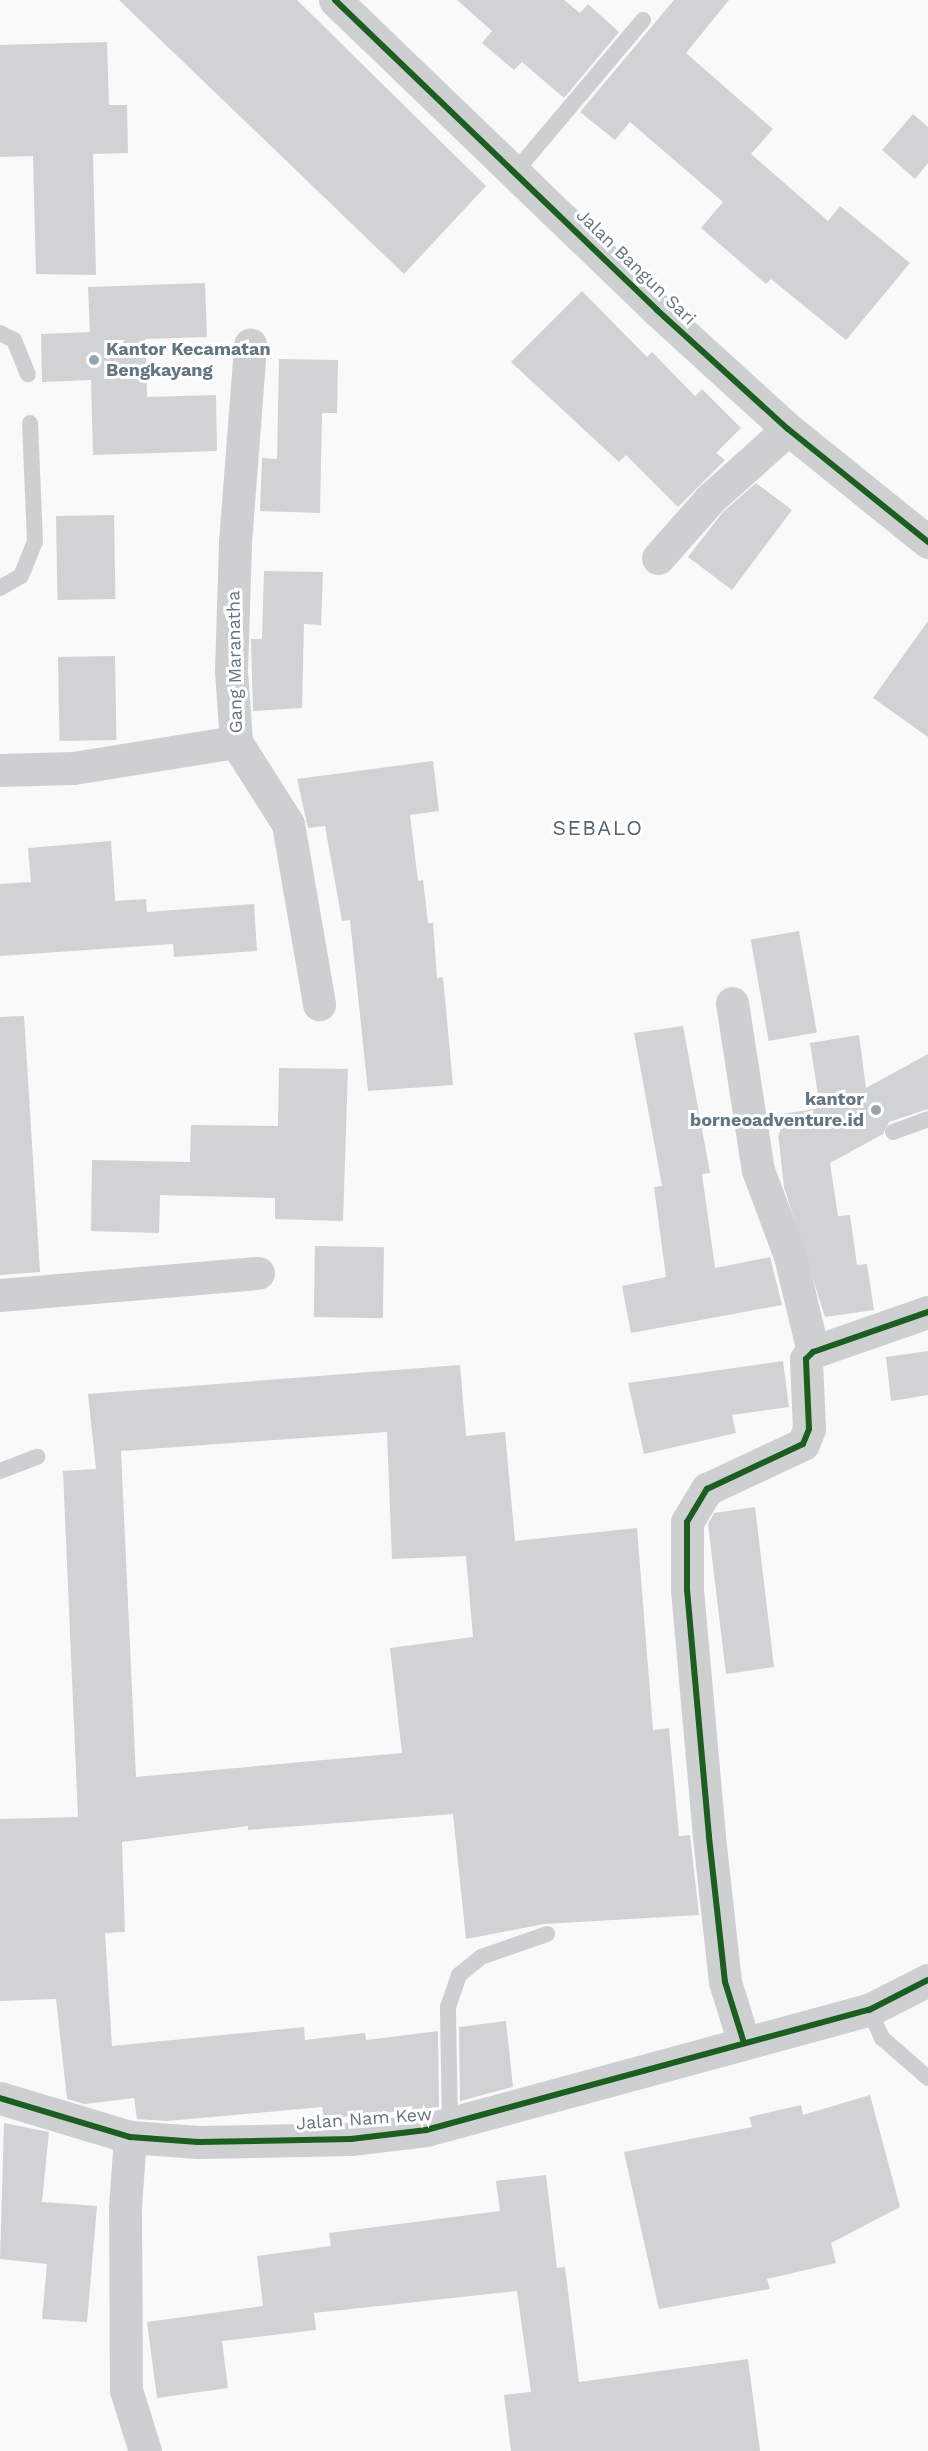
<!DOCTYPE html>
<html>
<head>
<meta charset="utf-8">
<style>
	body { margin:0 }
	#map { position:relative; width:928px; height:2451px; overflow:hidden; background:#f9f9f9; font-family:"Work Sans",sans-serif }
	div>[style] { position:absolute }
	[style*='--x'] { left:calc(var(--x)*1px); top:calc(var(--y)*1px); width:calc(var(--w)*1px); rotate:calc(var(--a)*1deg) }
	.building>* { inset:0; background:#d0d2d3; transform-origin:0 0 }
	.service>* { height:16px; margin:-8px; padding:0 8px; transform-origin:8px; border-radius:8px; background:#cecfd0 }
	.minor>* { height:33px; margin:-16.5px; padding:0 16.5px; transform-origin:16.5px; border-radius:16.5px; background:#cecfd0 }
	.cycleway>* { height:6px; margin:-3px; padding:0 3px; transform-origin:3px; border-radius:3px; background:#1b5e20 }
	.dots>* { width:16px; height:16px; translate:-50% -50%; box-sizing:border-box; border:3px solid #fff; border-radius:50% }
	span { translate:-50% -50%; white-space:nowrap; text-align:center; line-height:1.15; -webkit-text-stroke:6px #fff; paint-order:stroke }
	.street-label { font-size:18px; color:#657683 }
	.poi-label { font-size:18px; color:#657683; font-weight:700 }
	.left { translate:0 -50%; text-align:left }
	.right { translate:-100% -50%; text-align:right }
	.quarter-label { font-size:21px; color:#57646e; letter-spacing:1.5px }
</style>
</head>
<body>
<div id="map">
	<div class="building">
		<div style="clip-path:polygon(119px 0,297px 0,486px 186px,404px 274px)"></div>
		<div style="clip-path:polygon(457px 0,564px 0,580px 13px,588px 4px,619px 32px,564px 98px,522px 62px,514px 70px,482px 43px,492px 31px)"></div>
		<div style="clip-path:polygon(674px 0,729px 0,686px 53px,773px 129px,751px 154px,828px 221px,840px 206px,910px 263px,846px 340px,771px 279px,766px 284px,701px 228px,723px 202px,630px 122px,615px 140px,580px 112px)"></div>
		<div style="clip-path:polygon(107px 42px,109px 105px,127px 105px,128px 153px,93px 154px,96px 275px,36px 274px,33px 156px,0 157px,0 45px)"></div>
		<div style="clip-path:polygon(913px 114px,928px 127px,928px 163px,915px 179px,882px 150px)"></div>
		<div style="clip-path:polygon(205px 283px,207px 337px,146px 339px,147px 397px,216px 395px,217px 451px,93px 455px,91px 380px,42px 382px,41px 334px,90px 332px,88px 287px)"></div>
		<div style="clip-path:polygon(582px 291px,647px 357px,652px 352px,695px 396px,702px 389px,741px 428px,716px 453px,725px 460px,678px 507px,626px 455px,619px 462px,511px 362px)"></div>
		<div style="clip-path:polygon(279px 359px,338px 360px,337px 413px,322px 413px,320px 513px,260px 511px,262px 458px,277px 459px)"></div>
		<div style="clip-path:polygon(756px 483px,792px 510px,732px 590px,688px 557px,723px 512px)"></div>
		<div style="left:114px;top:515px;width:84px;height:58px;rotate:89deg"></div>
		<div style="clip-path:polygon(264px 571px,323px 572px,321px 625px,304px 624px,302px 708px,253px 711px,251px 639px,262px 639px)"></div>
		<div style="clip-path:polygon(928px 621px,928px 737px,873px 698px)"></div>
		<div style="left:115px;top:656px;width:84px;height:57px;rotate:89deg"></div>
		<div style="clip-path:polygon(433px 761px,439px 811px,410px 815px,418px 881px,423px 880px,428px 923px,433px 923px,437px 978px,443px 977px,453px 1085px,368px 1091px,350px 920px,342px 921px,325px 826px,308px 828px,297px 779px)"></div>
		<div style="clip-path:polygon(111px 841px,115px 901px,146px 899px,147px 912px,254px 904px,257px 951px,174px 957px,173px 944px,0 956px,0 884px,31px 882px,28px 848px)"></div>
		<div style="left:799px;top:931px;width:103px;height:49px;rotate:80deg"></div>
		<div style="clip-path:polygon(24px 1016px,40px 1272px,0 1275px,0 1017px)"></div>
		<div style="clip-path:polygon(683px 1026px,710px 1173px,702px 1174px,715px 1268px,770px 1257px,782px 1305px,631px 1333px,622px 1286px,666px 1277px,654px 1187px,662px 1186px,634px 1033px)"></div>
		<div style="clip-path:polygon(859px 1035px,866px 1088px,928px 1054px,928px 1109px,889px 1122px,883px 1134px,830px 1163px,838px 1216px,850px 1215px,857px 1265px,867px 1264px,874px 1310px,825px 1317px,784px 1187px,776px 1115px,820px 1108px,810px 1043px)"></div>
		<div style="clip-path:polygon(279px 1068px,348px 1069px,343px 1221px,275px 1219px,275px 1198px,160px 1195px,159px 1233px,91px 1231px,92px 1160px,190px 1162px,191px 1125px,278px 1126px)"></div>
		<div style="left:315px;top:1246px;width:69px;height:71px;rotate:1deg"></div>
		<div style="clip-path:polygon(928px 1351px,928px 1395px,891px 1401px,886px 1357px)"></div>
		<div style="clip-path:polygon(783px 1361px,789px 1407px,732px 1415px,736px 1433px,644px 1454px,628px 1383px)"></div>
		<div style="clip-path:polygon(evenodd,460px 1365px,466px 1436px,505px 1432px,515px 1541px,637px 1528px,653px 1730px,669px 1728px,679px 1836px,690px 1835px,699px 1915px,544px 1924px,466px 1939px,453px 1814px,248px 1830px,248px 1826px,122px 1842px,125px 1932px,105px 1933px,112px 2046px,304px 2027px,305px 2040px,365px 2033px,366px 2040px,438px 2031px,439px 2107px,324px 2119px,322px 2107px,167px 2121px,137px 2119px,134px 2098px,85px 2104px,67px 2099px,56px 1999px,0 2001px,0 1819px,78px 1817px,63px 1471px,96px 1469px,88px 1394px,460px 1365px,387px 1432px,392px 1559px,466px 1556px,473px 1637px,390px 1648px,402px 1753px,136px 1777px,121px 1451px,387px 1432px)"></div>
		<div style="clip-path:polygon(755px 1507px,774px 1667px,726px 1674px,708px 1524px,714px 1513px)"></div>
		<div style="clip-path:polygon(506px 2021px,513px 2087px,460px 2101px,459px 2027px)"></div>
		<div style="clip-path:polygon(870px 2095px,900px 2207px,831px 2243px,836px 2263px,767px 2279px,770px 2289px,659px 2309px,624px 2152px,752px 2127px,749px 2117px,801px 2105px,803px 2115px)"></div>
		<div style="clip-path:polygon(4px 2123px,49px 2132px,42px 2202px,97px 2206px,87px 2322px,42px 2319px,47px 2264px,0 2259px)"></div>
		<div style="clip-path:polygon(546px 2175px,557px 2268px,565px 2267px,579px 2382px,748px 2359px,760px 2451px,511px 2451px,504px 2395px,531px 2392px,517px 2291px,314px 2313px,316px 2330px,222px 2341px,228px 2388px,157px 2398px,147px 2322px,263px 2306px,257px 2256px,331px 2246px,329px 2233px,500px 2211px,496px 2181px)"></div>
	</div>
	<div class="service">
		<div style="--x:515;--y:172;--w:199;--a:-49.9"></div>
		<div style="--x:0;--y:333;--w:16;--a:27"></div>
		<div style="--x:14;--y:340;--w:37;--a:68"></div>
		<div style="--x:0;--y:588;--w:24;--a:-30"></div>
		<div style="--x:21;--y:576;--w:37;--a:-68"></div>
		<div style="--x:35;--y:542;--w:119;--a:-92.4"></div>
		<div style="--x:893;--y:1132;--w:37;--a:-20"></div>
		<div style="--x:0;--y:1471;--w:40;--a:-21"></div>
		<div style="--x:869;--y:2010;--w:31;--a:65"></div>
		<div style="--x:882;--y:2038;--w:61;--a:41"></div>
		<div style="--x:450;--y:2127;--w:120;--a:-91"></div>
		<div style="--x:448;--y:2007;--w:34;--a:-71"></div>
		<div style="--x:459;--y:1975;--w:28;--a:-39"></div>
		<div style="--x:481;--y:1957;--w:70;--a:-19.2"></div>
	</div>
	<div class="minor">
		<div style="--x:335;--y:0;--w:447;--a:43.9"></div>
		<div style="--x:657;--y:310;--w:177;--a:42.3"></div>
		<div style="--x:788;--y:429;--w:180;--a:38.9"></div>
		<div style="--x:658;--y:558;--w:79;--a:-48.6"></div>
		<div style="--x:710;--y:499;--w:105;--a:-41.9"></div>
		<div style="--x:236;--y:742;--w:97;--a:57.6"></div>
		<div style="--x:288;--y:824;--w:183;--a:80.2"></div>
		<div style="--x:0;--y:770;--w:73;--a:-1.6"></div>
		<div style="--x:73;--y:768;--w:165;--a:-9.1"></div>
		<div style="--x:236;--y:742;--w:71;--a:-94"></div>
		<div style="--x:231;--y:671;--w:129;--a:-88.2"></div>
		<div style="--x:235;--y:542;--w:198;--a:-85.6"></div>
		<div style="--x:732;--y:1003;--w:169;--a:81.2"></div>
		<div style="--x:758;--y:1170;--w:92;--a:69.6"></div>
		<div style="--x:790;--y:1256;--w:99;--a:76.5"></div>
		<div style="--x:0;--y:1295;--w:259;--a:-4.9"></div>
		<div style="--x:744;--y:2043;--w:64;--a:-107.3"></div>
		<div style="--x:725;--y:1982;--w:147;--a:-96.3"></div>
		<div style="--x:709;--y:1836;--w:247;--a:-95.1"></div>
		<div style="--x:687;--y:1590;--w:68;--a:-90"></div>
		<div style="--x:687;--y:1522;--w:39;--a:-59"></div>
		<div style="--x:707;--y:1489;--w:106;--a:-25.1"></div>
		<div style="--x:803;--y:1444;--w:16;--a:-68"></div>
		<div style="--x:809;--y:1429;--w:70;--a:-92.5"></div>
		<div style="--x:806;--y:1359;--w:10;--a:-45"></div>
		<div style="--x:813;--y:1352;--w:122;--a:-19.2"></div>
		<div style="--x:0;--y:2098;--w:136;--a:16.7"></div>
		<div style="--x:130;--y:2137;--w:68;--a:4.2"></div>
		<div style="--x:198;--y:2142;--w:153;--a:-1.1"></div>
		<div style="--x:351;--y:2139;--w:76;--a:-6.8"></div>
		<div style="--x:426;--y:2130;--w:459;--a:-15.2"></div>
		<div style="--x:869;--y:2010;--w:66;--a:-27"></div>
		<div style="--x:130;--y:2137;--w:70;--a:94.1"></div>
		<div style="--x:125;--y:2207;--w:183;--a:89.7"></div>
		<div style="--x:126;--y:2390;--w:64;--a:72.7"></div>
	</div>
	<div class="cycleway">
		<div style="--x:335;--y:0;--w:447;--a:43.9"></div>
		<div style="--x:657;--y:310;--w:177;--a:42.3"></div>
		<div style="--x:788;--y:429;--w:180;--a:38.9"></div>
		<div style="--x:744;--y:2043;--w:64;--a:-107.3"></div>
		<div style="--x:725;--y:1982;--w:147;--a:-96.3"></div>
		<div style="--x:709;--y:1836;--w:247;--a:-95.1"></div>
		<div style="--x:687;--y:1590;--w:68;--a:-90"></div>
		<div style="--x:687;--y:1522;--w:39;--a:-59"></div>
		<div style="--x:707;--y:1489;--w:106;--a:-25.1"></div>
		<div style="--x:803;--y:1444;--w:16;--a:-68"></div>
		<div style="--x:809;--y:1429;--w:70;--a:-92.5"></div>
		<div style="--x:806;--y:1359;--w:10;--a:-45"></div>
		<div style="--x:813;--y:1352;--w:122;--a:-19.2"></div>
		<div style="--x:0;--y:2098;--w:136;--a:16.7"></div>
		<div style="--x:130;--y:2137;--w:68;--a:4.2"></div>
		<div style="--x:198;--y:2142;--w:153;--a:-1.1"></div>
		<div style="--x:351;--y:2139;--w:76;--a:-6.8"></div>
		<div style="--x:426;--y:2130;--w:459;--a:-15.2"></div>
		<div style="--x:869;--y:2010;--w:66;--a:-27"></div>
	</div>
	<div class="dots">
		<div style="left:94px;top:360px;background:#99a4ac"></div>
		<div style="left:876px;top:1110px;background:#99a4ac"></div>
	</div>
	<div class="street-label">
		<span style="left:636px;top:267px;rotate:44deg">Jalan Bangun Sari</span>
		<span style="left:235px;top:662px;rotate:-91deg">Gang Maranatha</span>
		<span style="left:364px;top:2119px;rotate:-4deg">Jalan Nam Kew</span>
	</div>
	<div class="poi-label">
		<span class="left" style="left:106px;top:360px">Kantor Kecamatan<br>Bengkayang</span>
		<span class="right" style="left:864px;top:1110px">kantor<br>borneoadventure.id</span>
	</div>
	<div class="quarter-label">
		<span style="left:598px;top:828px">SEBALO</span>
	</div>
</div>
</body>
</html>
